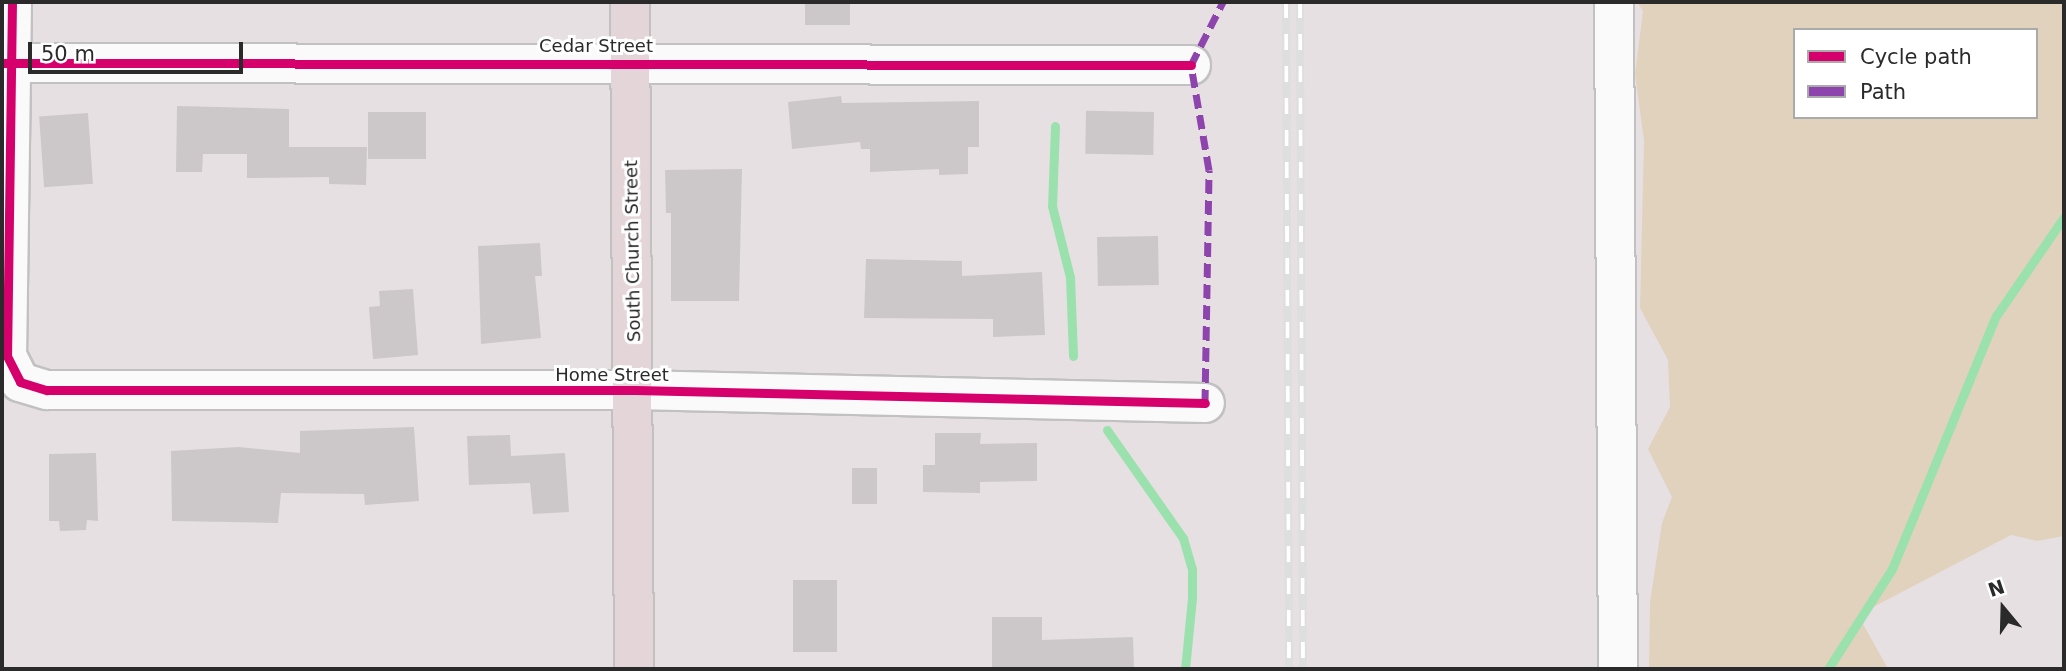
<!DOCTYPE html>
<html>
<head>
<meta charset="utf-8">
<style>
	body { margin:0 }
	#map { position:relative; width:2066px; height:671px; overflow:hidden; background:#e7e0e3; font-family:"DejaVu Sans",sans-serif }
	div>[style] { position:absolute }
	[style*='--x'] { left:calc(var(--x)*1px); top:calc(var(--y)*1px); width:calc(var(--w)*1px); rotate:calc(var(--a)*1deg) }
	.green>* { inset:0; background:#e1d2be }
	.stream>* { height:9px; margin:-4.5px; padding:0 4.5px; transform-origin:4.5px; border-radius:4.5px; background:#9be1ad }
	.building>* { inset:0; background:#ccc7c9; transform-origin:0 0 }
	.roads { filter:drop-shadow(2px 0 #c1c1c2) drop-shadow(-2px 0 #c1c1c2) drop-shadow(0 2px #c1c1c2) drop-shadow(0 -2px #c1c1c2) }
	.minor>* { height:38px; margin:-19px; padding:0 19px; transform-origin:19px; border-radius:19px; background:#fbfafb }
	.major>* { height:38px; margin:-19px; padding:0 19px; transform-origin:19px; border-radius:19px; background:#e4d5d8 }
	.rail>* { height:8px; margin-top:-4px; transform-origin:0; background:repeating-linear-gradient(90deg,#fff 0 16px,#dddede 0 32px); box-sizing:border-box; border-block:2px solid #dddede }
	.quiet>* { height:7px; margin-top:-3.5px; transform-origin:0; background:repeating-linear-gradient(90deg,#8e44ad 0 14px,transparent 0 21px) }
	.cycleway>* { height:9px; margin:-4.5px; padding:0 4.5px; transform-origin:4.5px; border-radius:4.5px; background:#d6006c }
	span { translate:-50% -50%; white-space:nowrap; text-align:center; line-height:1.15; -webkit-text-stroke:6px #fff; paint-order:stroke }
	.street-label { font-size:18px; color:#2a2a2a }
	.frame { position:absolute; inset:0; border:4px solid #2a2a2a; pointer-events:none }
	.legend { position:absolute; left:1793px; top:28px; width:245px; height:91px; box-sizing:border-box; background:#fff; border:2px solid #aaa; margin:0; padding:9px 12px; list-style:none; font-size:21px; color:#2a2a2a }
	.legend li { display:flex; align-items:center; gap:14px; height:35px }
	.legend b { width:35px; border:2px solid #aaa }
	.north { position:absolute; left:1968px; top:573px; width:70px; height:70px; -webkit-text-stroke:5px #fff; paint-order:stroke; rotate:341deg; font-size:19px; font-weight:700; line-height:28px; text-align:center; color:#2a2a2a }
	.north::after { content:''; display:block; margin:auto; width:24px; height:32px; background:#2a2a2a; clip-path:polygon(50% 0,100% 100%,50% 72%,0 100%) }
	.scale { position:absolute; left:28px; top:42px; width:215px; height:32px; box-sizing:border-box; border:4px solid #2a2a2a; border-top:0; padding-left:9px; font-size:21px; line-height:24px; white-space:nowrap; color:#2a2a2a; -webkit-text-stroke:5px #fff; paint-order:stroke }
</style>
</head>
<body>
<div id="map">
	<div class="green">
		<div style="clip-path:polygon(evenodd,1637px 2px,2064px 2px,2064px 536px,2037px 541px,2011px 535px,1858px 615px,1888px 669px,1649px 669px,1650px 602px,1662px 523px,1672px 497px,1648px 449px,1670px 407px,1668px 360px,1640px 308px,1644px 141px,1635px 74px,1643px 11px,1637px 2px,1795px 30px,2036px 30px,2036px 117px,1795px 117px,1795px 30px)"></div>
	</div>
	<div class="stream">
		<div style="--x:1055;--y:126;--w:80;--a:92.1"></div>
		<div style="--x:1052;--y:206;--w:73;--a:75.8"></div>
		<div style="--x:1070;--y:277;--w:79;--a:87.8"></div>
		<div style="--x:1107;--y:430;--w:132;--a:54.9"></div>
		<div style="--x:1183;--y:538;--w:33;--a:74"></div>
		<div style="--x:1192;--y:570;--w:28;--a:90"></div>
		<div style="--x:1192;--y:598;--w:71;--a:95.6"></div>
		<div style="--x:1828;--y:669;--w:119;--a:-57.4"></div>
		<div style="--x:1892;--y:569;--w:274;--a:-67.7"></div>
		<div style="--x:1996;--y:316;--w:120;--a:-55.5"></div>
	</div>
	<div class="building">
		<div style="left:805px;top:2px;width:45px;height:23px"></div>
		<div style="clip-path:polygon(841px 96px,842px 103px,979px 101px,979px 147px,968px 147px,968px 174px,939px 175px,939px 169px,870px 172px,870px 149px,861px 149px,860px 142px,792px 149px,788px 102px)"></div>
		<div style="clip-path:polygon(177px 106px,289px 109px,289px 147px,367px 147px,366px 185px,329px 184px,329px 177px,247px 178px,247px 154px,203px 154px,202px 172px,176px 172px)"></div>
		<div style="left:426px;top:112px;width:47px;height:58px;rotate:90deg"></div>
		<div style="left:1154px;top:112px;width:43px;height:68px;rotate:91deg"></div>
		<div style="left:88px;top:113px;width:71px;height:49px;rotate:86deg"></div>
		<div style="clip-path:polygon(742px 169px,739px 301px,671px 301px,671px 213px,666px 213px,665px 170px)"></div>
		<div style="left:1158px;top:236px;width:49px;height:61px;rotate:89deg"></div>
		<div style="clip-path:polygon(540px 243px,542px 276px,535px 276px,541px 338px,481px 344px,478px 246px)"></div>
		<div style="clip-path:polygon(866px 259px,962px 261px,962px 276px,1042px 272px,1045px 335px,993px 337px,993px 319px,864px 318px)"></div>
		<div style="clip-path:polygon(413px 289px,418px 355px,373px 359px,369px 307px,380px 306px,379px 291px)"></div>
		<div style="clip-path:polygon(414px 427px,419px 501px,365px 505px,364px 494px,281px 493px,278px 523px,172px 521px,171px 451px,239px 447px,300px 453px,300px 431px)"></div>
		<div style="clip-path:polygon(935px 433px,981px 433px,980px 444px,1037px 443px,1037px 481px,980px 482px,980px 493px,923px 492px,923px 465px,935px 465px)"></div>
		<div style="clip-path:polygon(510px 435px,511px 456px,565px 453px,569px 512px,533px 514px,530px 483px,469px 485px,467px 436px)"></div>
		<div style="clip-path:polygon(96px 453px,98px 521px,87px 520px,86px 530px,60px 531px,59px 521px,49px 521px,49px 454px)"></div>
		<div style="left:852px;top:468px;width:25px;height:36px"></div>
		<div style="left:793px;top:580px;width:44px;height:72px"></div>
		<div style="clip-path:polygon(992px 617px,1042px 617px,1042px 640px,1133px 637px,1134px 668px,992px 669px)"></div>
	</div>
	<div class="roads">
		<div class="minor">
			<div style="--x:12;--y:2;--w:354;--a:90.8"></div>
			<div style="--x:7;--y:356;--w:29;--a:63"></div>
			<div style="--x:20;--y:382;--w:28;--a:17"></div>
			<div style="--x:47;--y:390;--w:588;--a:0"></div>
			<div style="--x:635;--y:390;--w:570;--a:1.31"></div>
			<div style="--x:1614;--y:2;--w:667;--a:89.66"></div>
			<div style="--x:2;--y:63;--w:1189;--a:0.1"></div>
		</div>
		<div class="major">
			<div style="--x:630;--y:2;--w:667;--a:89.66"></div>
		</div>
	</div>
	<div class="rail">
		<div style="--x:1286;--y:2;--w:667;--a:89.74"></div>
		<div style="--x:1300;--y:2;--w:667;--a:89.74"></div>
	</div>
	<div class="quiet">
		<div style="--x:1205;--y:403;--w:233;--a:-89"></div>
		<div style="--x:1209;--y:170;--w:107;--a:-99.7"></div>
		<div style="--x:1191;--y:65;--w:71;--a:-63.1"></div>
	</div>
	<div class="cycleway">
		<div style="--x:12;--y:2;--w:354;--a:90.8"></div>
		<div style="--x:7;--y:356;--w:29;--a:63"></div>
		<div style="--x:20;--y:382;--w:28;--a:17"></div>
		<div style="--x:47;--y:390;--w:588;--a:0"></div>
		<div style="--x:635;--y:390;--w:570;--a:1.31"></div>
		<div style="--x:2;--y:63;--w:1189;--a:0.1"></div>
	</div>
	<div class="street-label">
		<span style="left:596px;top:46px">Cedar Street</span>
		<span style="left:633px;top:251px;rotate:-91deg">South Church Street</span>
		<span style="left:612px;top:375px">Home Street</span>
	</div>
	<div class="frame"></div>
	<ul class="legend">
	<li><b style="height:9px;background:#d6006c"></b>Cycle path</li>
	<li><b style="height:9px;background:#8e44ad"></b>Path</li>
	</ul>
	<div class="north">N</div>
	<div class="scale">50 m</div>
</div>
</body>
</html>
